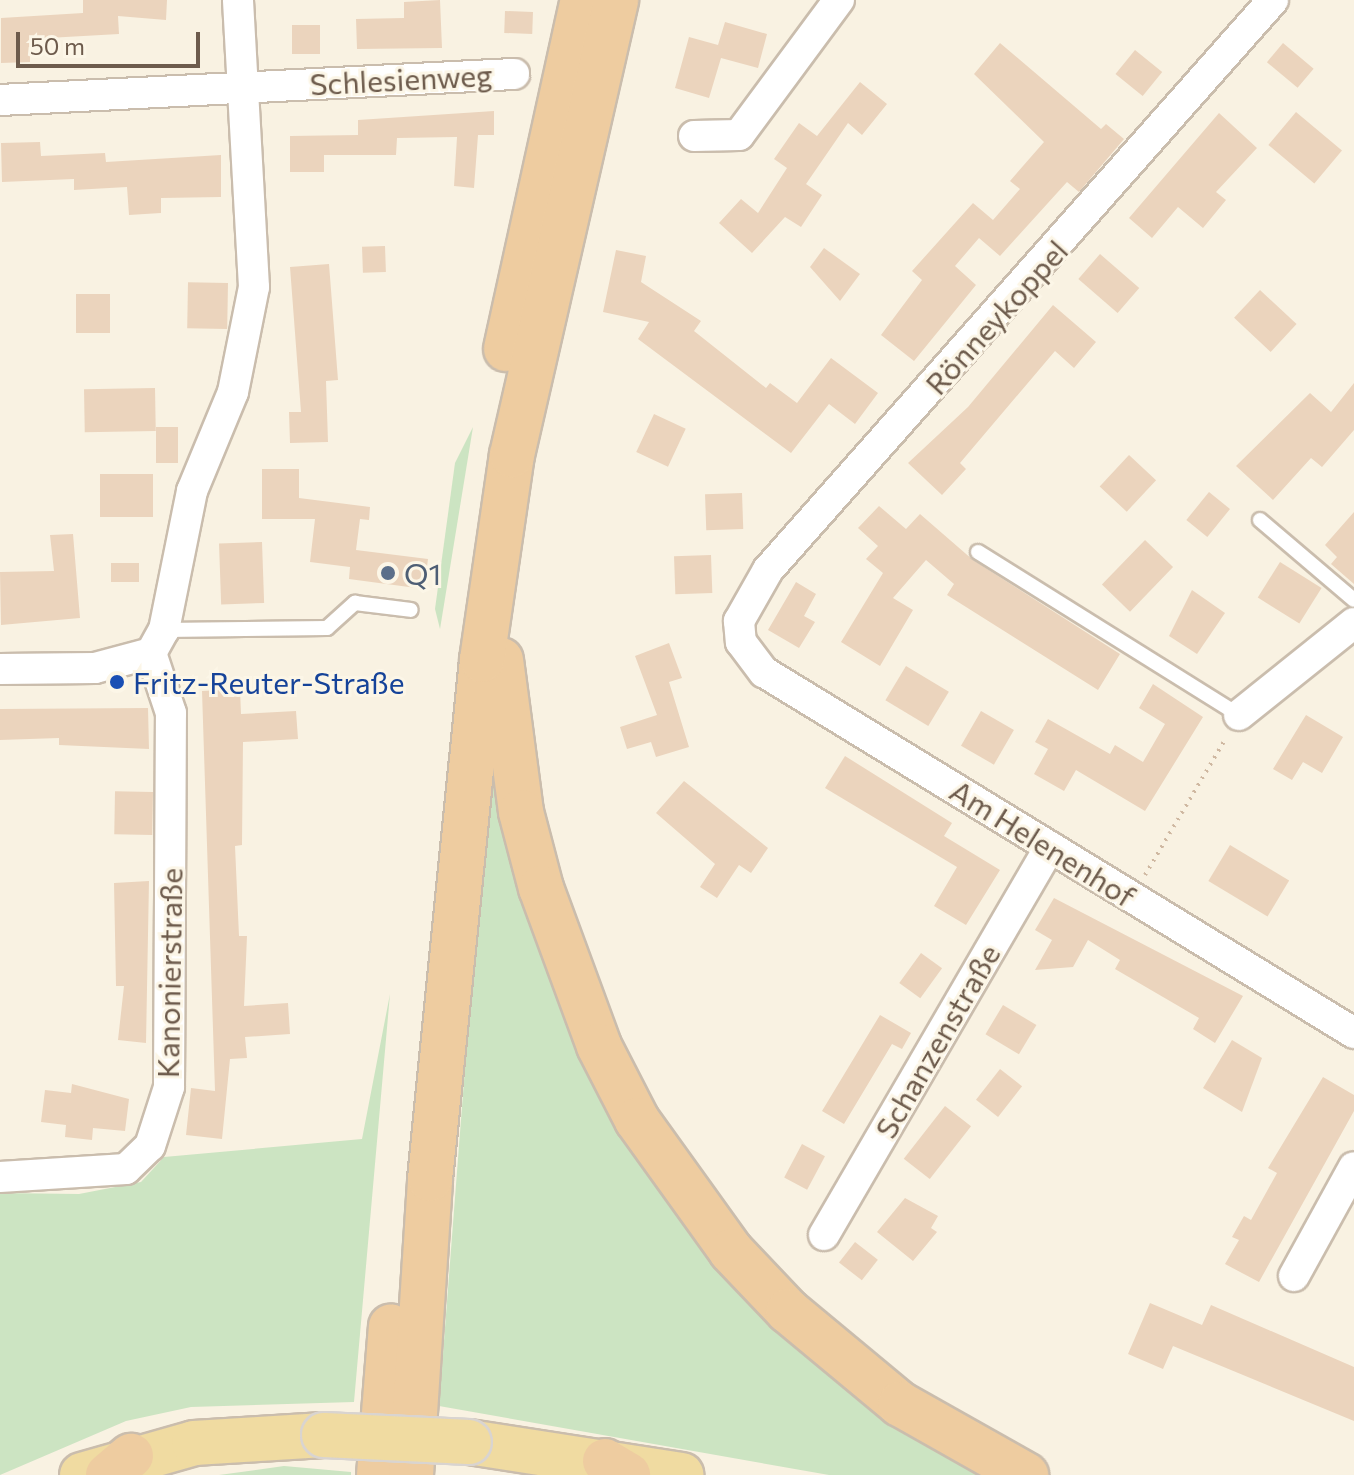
<!DOCTYPE html>
<html>
<head>
<meta charset="utf-8">
<style>
	body { margin:0 }
	#map { position:relative; width:1354px; height:1475px; overflow:hidden; background:#f9f2e2; font-family:Commissioner,sans-serif }
	div>[style] { position:absolute }
	[style*='--x'] { left:calc(var(--x)*1px); top:calc(var(--y)*1px); width:calc(var(--w)*1px); rotate:calc(var(--a)*1deg) }
	.green>* { inset:0; background:#cce4c2 }
	.building>* { inset:0; background:#ebd4bd; transform-origin:0 0 }
	.path>* { height:4px; margin-top:-2px; transform-origin:0; background:repeating-linear-gradient(90deg,#cfb8a1 0 2px,transparent 0 8px) }
	.roads { filter:drop-shadow(2px 0 #cabdad) drop-shadow(-2px 0 #cabdad) drop-shadow(0 2px #cabdad) drop-shadow(0 -2px #cabdad) }
	.service>* { height:14px; margin:-7px; padding:0 7px; transform-origin:7px; border-radius:7px; background:#fff }
	.minor>* { height:30px; margin:-15px; padding:0 15px; transform-origin:15px; border-radius:15px; background:#fff }
	.primary>* { height:44px; margin:-22px; padding:0 22px; transform-origin:22px; border-radius:22px; background:#f0dba1 }
	.trunk>* { height:44px; margin:-22px; padding:0 22px; transform-origin:22px; border-radius:22px; background:#eecca0 }
	.bridges { filter:drop-shadow(2px 0 #d9d4d0) drop-shadow(-2px 0 #d9d4d0) drop-shadow(0 2px #d9d4d0) drop-shadow(0 -2px #d9d4d0) }
	.primary-bridge>* { height:44px; margin:-22px; padding:0 22px; transform-origin:22px; border-radius:22px; background:#f0dba1 }
	.dots>* { width:22px; height:22px; translate:-50% -50%; box-sizing:border-box; border:4px solid #fcf6e7; border-radius:50% }
	span { translate:-50% -50%; white-space:nowrap; text-align:center; line-height:1.15; -webkit-text-stroke:6px #fcf6e7; paint-order:stroke }
	.street-label { font-size:30px; color:#6d5b4c }
	.service-label { font-size:30px; color:#4e5e75 }
	.left { translate:0 -50%; text-align:left }
	.transit-label { font-size:30px; color:#164399 }
	.scale { position:absolute; left:16px; top:32px; width:184px; height:36px; box-sizing:border-box; border:4px solid #6d5b4c; border-top:0; padding-left:10px; font-size:24px; line-height:28px; white-space:nowrap; color:#6d5b4c; -webkit-text-stroke:6px #fcf6e7; paint-order:stroke }
</style>
</head>
<body>
<div id="map">
	<div class="green">
		<div style="clip-path:polygon(473px 427px,440px 629px,435px 609px,455px 463px)"></div>
		<div style="clip-path:polygon(493px 703px,663px 1187px,996px 1475px,829px 1475px,439px 1406px)"></div>
		<div style="clip-path:polygon(390px 994px,354px 1402px,191px 1407px,126px 1421px,0 1475px,0 1193px,79px 1194px,141px 1182px,164px 1157px,362px 1139px)"></div>
		<div style="clip-path:polygon(284px 1466px,351px 1472px,351px 1475px,219px 1475px)"></div>
	</div>
	<div class="building">
		<div style="clip-path:polygon(83px 0,167px 0,166px 20px,118px 16px,119px 34px,30px 39px,30px 62px,1px 63px,1px 18px,83px 13px)"></div>
		<div style="clip-path:polygon(440px 0,442px 48px,357px 49px,356px 19px,404px 18px,404px 2px)"></div>
		<div style="left:505px;top:11px;width:28px;height:22px;rotate:2deg"></div>
		<div style="clip-path:polygon(725px 22px,767px 34px,758px 68px,721px 58px,709px 98px,675px 88px,689px 37px,718px 45px)"></div>
		<div style="left:292px;top:25px;width:28px;height:29px"></div>
		<div style="clip-path:polygon(1000px 43px,1101px 129px,1106px 124px,1124px 139px,1079px 192px,1067px 182px,1000px 256px,979px 238px,955px 266px,976px 285px,914px 361px,881px 335px,922px 280px,912px 271px,973px 203px,993px 220px,1020px 189px,1010px 181px,1044px 142px,974px 74px)"></div>
		<div style="left:1283px;top:43px;width:40px;height:25px;rotate:40deg"></div>
		<div style="left:1135px;top:50px;width:35px;height:31px;rotate:39deg"></div>
		<div style="clip-path:polygon(860px 82px,887px 104px,862px 135px,848px 123px,806px 184px,822px 195px,801px 227px,785px 217px,752px 253px,719px 223px,741px 199px,758px 213px,787px 168px,774px 159px,799px 123px,817px 136px)"></div>
		<div style="clip-path:polygon(494px 111px,494px 135px,478px 135px,474px 188px,454px 186px,457px 137px,397px 138px,396px 155px,324px 155px,324px 172px,290px 172px,290px 136px,358px 135px,358px 120px)"></div>
		<div style="left:1296px;top:112px;width:60px;height:43px;rotate:40deg"></div>
		<div style="clip-path:polygon(1219px 113px,1257px 148px,1216px 192px,1226px 200px,1203px 228px,1178px 207px,1152px 238px,1129px 218px)"></div>
		<div style="clip-path:polygon(40px 142px,41px 156px,105px 153px,106px 162px,221px 155px,221px 197px,161px 198px,161px 213px,129px 215px,127px 187px,74px 190px,74px 179px,2px 182px,1px 143px)"></div>
		<div style="left:385px;top:246px;width:26px;height:23px;rotate:88deg"></div>
		<div style="clip-path:polygon(824px 248px,860px 274px,840px 301px,810px 267px)"></div>
		<div style="clip-path:polygon(616px 250px,646px 256px,641px 282px,701px 321px,694px 331px,766px 388px,770px 383px,797px 403px,831px 358px,878px 393px,855px 424px,829px 404px,791px 453px,638px 339px,649px 322px,603px 312px)"></div>
		<div style="left:1100px;top:254px;width:52px;height:33px;rotate:41deg"></div>
		<div style="clip-path:polygon(329px 264px,338px 380px,326px 381px,328px 442px,290px 443px,289px 412px,301px 412px,290px 267px)"></div>
		<div style="left:228px;top:283px;width:46px;height:40px;rotate:91deg"></div>
		<div style="left:1260px;top:290px;width:50px;height:38px;rotate:43deg"></div>
		<div style="left:76px;top:294px;width:34px;height:39px"></div>
		<div style="clip-path:polygon(1053px 305px,1096px 342px,1074px 368px,1055px 351px,960px 463px,966px 469px,942px 495px,908px 463px,968px 407px)"></div>
		<div style="clip-path:polygon(1354px 383px,1354px 430px,1322px 467px,1311px 458px,1273px 500px,1236px 466px,1310px 393px,1331px 412px)"></div>
		<div style="left:155px;top:388px;width:43px;height:71px;rotate:89deg"></div>
		<div style="left:654px;top:414px;width:35px;height:42px;rotate:25deg"></div>
		<div style="left:156px;top:427px;width:22px;height:36px"></div>
		<div style="left:1129px;top:455px;width:37px;height:43px;rotate:43deg"></div>
		<div style="clip-path:polygon(262px 469px,299px 469px,299px 498px,370px 507px,369px 520px,360px 519px,356px 550px,428px 559px,424px 589px,349px 579px,350px 567px,310px 562px,315px 519px,262px 519px)"></div>
		<div style="left:100px;top:474px;width:53px;height:43px"></div>
		<div style="left:1209px;top:492px;width:27px;height:36px;rotate:39deg"></div>
		<div style="left:742px;top:493px;width:36px;height:37px;rotate:88deg"></div>
		<div style="clip-path:polygon(879px 506px,906px 529px,920px 514px,973px 560px,1120px 654px,1098px 690px,947px 595px,954px 584px,926px 560px,893px 598px,913px 610px,880px 666px,841px 642px,883px 573px,866px 559px,878px 546px,858px 528px)"></div>
		<div style="clip-path:polygon(1354px 512px,1354px 584px,1331px 564px,1337px 557px,1325px 545px)"></div>
		<div style="clip-path:polygon(73px 534px,80px 618px,1px 625px,0 572px,54px 571px,50px 535px)"></div>
		<div style="left:1145px;top:540px;width:39px;height:62px;rotate:44deg"></div>
		<div style="left:262px;top:542px;width:61px;height:43px;rotate:88deg"></div>
		<div style="left:711px;top:555px;width:38px;height:37px;rotate:88deg"></div>
		<div style="left:1280px;top:562px;width:49px;height:42px;rotate:32deg"></div>
		<div style="left:139px;top:563px;width:19px;height:28px;rotate:90deg"></div>
		<div style="clip-path:polygon(796px 582px,816px 594px,804px 616px,815px 622px,799px 648px,768px 630px)"></div>
		<div style="clip-path:polygon(1192px 590px,1225px 613px,1197px 654px,1169px 636px)"></div>
		<div style="clip-path:polygon(669px 643px,682px 678px,669px 682px,689px 747px,656px 757px,651px 742px,627px 749px,620px 727px,657px 715px,635px 656px)"></div>
		<div style="left:906px;top:666px;width:50px;height:40px;rotate:31deg"></div>
		<div style="clip-path:polygon(1153px 684px,1203px 717px,1145px 811px,1076px 770px,1064px 791px,1034px 774px,1048px 749px,1035px 742px,1048px 719px,1110px 754px,1115px 745px,1143px 762px,1165px 724px,1139px 708px)"></div>
		<div style="clip-path:polygon(240px 689px,241px 714px,296px 711px,298px 739px,243px 742px,242px 845px,235px 846px,239px 936px,247px 936px,244px 1006px,288px 1003px,290px 1034px,245px 1037px,247px 1058px,230px 1059px,222px 1139px,186px 1135px,191px 1088px,215px 1091px,202px 691px)"></div>
		<div style="clip-path:polygon(148px 708px,149px 749px,59px 745px,59px 738px,0 740px,0 709px)"></div>
		<div style="left:981px;top:711px;width:38px;height:40px;rotate:30deg"></div>
		<div style="clip-path:polygon(1306px 715px,1343px 737px,1322px 773px,1303px 762px,1292px 780px,1273px 769px)"></div>
		<div style="clip-path:polygon(845px 756px,952px 823px,944px 836px,1000px 870px,966px 925px,934px 906px,957px 867px,825px 788px)"></div>
		<div style="clip-path:polygon(684px 781px,768px 848px,751px 873px,739px 865px,717px 898px,700px 887px,715px 864px,656px 813px)"></div>
		<div style="left:153px;top:792px;width:43px;height:38px;rotate:91deg"></div>
		<div style="left:1230px;top:845px;width:69px;height:42px;rotate:31deg"></div>
		<div style="clip-path:polygon(149px 881px,146px 1043px,118px 1040px,124px 986px,116px 986px,114px 883px)"></div>
		<div style="clip-path:polygon(1054px 898px,1243px 996px,1215px 1043px,1193px 1029px,1199px 1018px,1115px 969px,1120px 960px,1088px 940px,1073px 967px,1035px 970px,1052px 940px,1035px 930px)"></div>
		<div style="left:921px;top:953px;width:26px;height:37px;rotate:36deg"></div>
		<div style="left:1003px;top:1005px;width:39px;height:34px;rotate:31deg"></div>
		<div style="clip-path:polygon(880px 1015px,911px 1033px,902px 1049px,892px 1044px,844px 1124px,822px 1111px)"></div>
		<div style="clip-path:polygon(1232px 1040px,1262px 1058px,1242px 1112px,1203px 1088px)"></div>
		<div style="left:1000px;top:1069px;width:28px;height:39px;rotate:38deg"></div>
		<div style="clip-path:polygon(1323px 1077px,1354px 1095px,1354px 1111px,1259px 1282px,1225px 1264px,1239px 1240px,1232px 1237px,1244px 1216px,1251px 1220px,1277px 1173px,1268px 1168px)"></div>
		<div style="clip-path:polygon(72px 1084px,129px 1099px,125px 1131px,93px 1128px,92px 1140px,65px 1137px,66px 1125px,41px 1122px,45px 1090px,71px 1093px)"></div>
		<div style="left:945px;top:1106px;width:33px;height:67px;rotate:38deg"></div>
		<div style="left:802px;top:1144px;width:26px;height:38px;rotate:28deg"></div>
		<div style="clip-path:polygon(905px 1198px,938px 1216px,931px 1228px,937px 1232px,913px 1261px,877px 1232px)"></div>
		<div style="left:855px;top:1242px;width:29px;height:26px;rotate:38deg"></div>
		<div style="clip-path:polygon(1150px 1303px,1202px 1325px,1211px 1305px,1354px 1367px,1354px 1421px,1173px 1346px,1163px 1369px,1128px 1354px)"></div>
	</div>
	<div class="path">
		<div style="--x:1145;--y:875;--w:159;--a:-59.4"></div>
	</div>
	<div class="roads">
		<div class="service">
			<div style="--x:1260;--y:520;--w:123;--a:40.4"></div>
			<div style="--x:978;--y:552;--w:308;--a:32"></div>
			<div style="--x:164;--y:630;--w:163;--a:-0.7"></div>
			<div style="--x:327;--y:628;--w:38;--a:-42"></div>
			<div style="--x:355;--y:603;--w:56;--a:7.1"></div>
		</div>
		<div class="minor">
			<div style="--x:1273;--y:0;--w:762;--a:131.54"></div>
			<div style="--x:768;--y:570;--w:59;--a:119.6"></div>
			<div style="--x:739;--y:621;--w:21;--a:85"></div>
			<div style="--x:741;--y:642;--w:38;--a:53"></div>
			<div style="--x:764;--y:672;--w:692;--a:31.46"></div>
			<div style="--x:0;--y:100;--w:515;--a:-2.9"></div>
			<div style="--x:694;--y:136;--w:45;--a:-1.3"></div>
			<div style="--x:739;--y:135;--w:168;--a:-53.5"></div>
			<div style="--x:0;--y:669;--w:95;--a:-0.6"></div>
			<div style="--x:95;--y:668;--w:58;--a:-15"></div>
			<div style="--x:151;--y:653;--w:26;--a:-61"></div>
			<div style="--x:164;--y:630;--w:142;--a:-78.6"></div>
			<div style="--x:192;--y:491;--w:107;--a:-67.5"></div>
			<div style="--x:233;--y:392;--w:107;--a:-78.7"></div>
			<div style="--x:254;--y:287;--w:287;--a:-93.2"></div>
			<div style="--x:1239;--y:715;--w:147;--a:-38.7"></div>
			<div style="--x:0;--y:1177;--w:126;--a:-3.6"></div>
			<div style="--x:126;--y:1169;--w:33;--a:-44"></div>
			<div style="--x:150;--y:1146;--w:62;--a:-72.1"></div>
			<div style="--x:169;--y:1087;--w:374;--a:-89.7"></div>
			<div style="--x:171;--y:713;--w:63;--a:-108.4"></div>
			<div style="--x:824;--y:1235;--w:449;--a:-59.8"></div>
			<div style="--x:1294;--y:1276;--w:124;--a:-61.2"></div>
		</div>
		<div class="primary">
			<div style="--x:469;--y:1442;--w:215;--a:8.8"></div>
			<div style="--x:82;--y:1475;--w:116;--a:-15.9"></div>
			<div style="--x:194;--y:1443;--w:130;--a:-3.5"></div>
		</div>
		<div class="trunk">
			<div style="--x:506;--y:349;--w:357;--a:-77.6"></div>
			<div style="--x:501;--y:660;--w:153;--a:82.5"></div>
			<div style="--x:521;--y:812;--w:79;--a:75.3"></div>
			<div style="--x:541;--y:888;--w:168;--a:69.8"></div>
			<div style="--x:599;--y:1046;--w:83;--a:62.8"></div>
			<div style="--x:637;--y:1120;--w:161;--a:54.3"></div>
			<div style="--x:731;--y:1251;--w:83;--a:46.5"></div>
			<div style="--x:788;--y:1311;--w:146;--a:39.7"></div>
			<div style="--x:900;--y:1404;--w:145;--a:29.4"></div>
			<div style="--x:605;--y:1461;--w:27;--a:31"></div>
			<div style="--x:108;--y:1475;--w:30;--a:-40"></div>
			<div style="--x:379;--y:1475;--w:149;--a:-85.4"></div>
			<div style="--x:411;--y:1475;--w:297;--a:-86.3"></div>
			<div style="--x:430;--y:1179;--w:522;--a:-84.28"></div>
			<div style="--x:482;--y:660;--w:207;--a:-81.7"></div>
			<div style="--x:512;--y:455;--w:467;--a:-77.1"></div>
		</div>
	</div>
	<div class="bridges">
		<div class="primary-bridge">
			<div style="--x:324;--y:1435;--w:145;--a:2.8"></div>
		</div>
	</div>
	<div class="dots">
		<div style="left:388px;top:573px;background:#5c6f8a"></div>
		<div style="left:117px;top:682px;background:#1a4fb4"></div>
	</div>
	<div class="street-label">
		<span style="left:401px;top:79px;rotate:-3deg">Schlesienweg</span>
		<span style="left:996px;top:317px;rotate:-48deg">Rönneykoppel</span>
		<span style="left:1043px;top:843px;rotate:32deg">Am Helenenhof</span>
		<span style="left:169px;top:973px;rotate:-89deg">Kanonierstraße</span>
		<span style="left:937px;top:1041px;rotate:-60deg">Schanzenstraße</span>
	</div>
	<div class="service-label">
		<span class="left" style="left:404px;top:573px">Q1</span>
	</div>
	<div class="transit-label">
		<span class="left" style="left:133px;top:682px">Fritz-Reuter-Straße</span>
	</div>
	<div class="scale">50 m</div>
</div>
</body>
</html>
